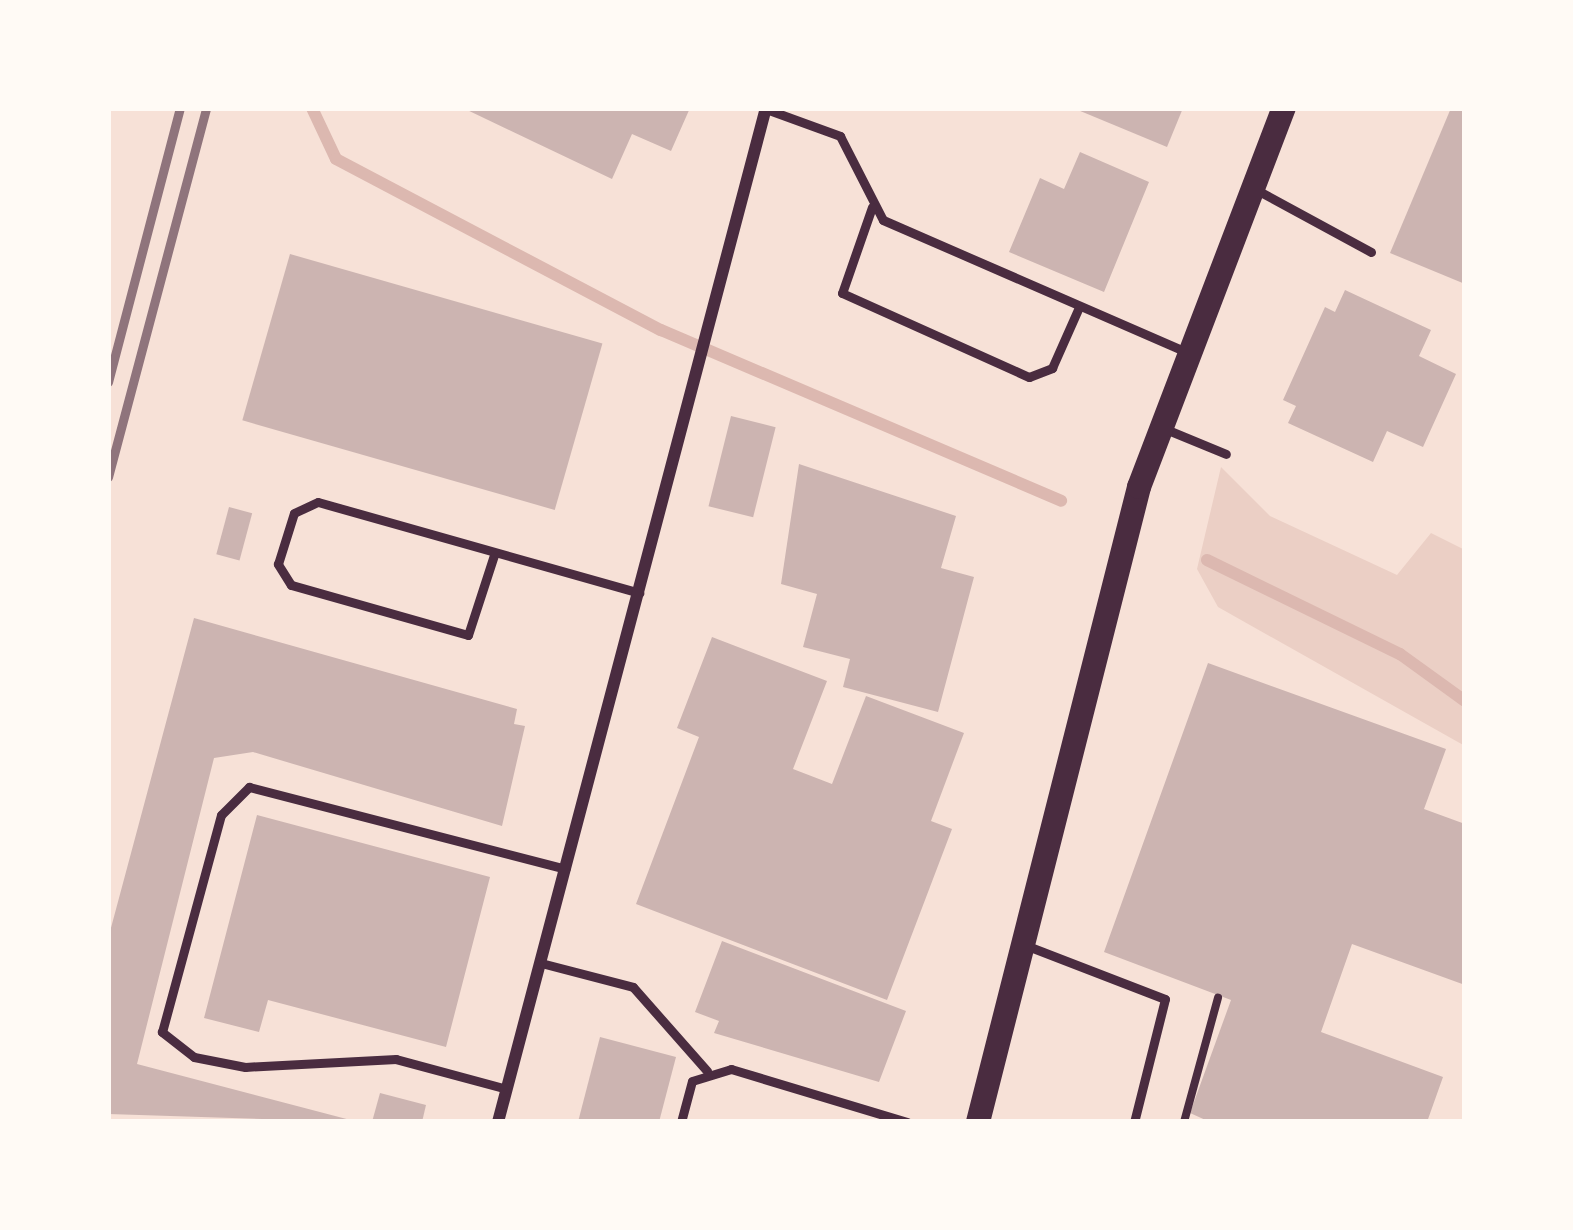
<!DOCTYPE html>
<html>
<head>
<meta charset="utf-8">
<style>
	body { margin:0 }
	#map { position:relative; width:1573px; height:1230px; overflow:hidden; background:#f7e1d7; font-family:Manrope,sans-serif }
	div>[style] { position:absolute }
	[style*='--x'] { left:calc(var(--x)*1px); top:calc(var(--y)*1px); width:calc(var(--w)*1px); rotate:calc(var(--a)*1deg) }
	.green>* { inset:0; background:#ebcfc5 }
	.stream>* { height:12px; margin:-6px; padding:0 6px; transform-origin:6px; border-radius:6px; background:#dcb8b0 }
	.building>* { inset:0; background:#ccb4b1; transform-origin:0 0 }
	.path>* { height:8px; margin:-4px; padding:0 4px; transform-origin:4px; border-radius:4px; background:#4a2c40 }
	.service>* { height:9px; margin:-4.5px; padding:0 4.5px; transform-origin:4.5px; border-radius:4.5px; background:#4a2c40 }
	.minor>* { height:12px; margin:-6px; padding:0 6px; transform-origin:6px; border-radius:6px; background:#4a2c40 }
	.secondary>* { height:24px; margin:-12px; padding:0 12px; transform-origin:12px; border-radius:12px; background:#4a2c40 }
	.rail>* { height:9px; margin:-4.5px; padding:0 4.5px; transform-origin:4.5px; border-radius:4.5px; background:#8f747c }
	span { translate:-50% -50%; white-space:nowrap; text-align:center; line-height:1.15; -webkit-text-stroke:10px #fffaf5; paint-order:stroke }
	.frame { position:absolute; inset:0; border:111px solid #fffaf5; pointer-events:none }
</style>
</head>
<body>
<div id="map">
	<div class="green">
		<div style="clip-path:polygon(1221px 467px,1270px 516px,1397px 575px,1431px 533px,1465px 550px,1465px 746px,1218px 607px,1197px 569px)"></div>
	</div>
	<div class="stream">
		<div style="--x:312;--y:108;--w:56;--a:64.8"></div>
		<div style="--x:336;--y:159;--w:367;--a:27.8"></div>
		<div style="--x:661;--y:330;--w:435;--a:23.1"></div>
		<div style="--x:1207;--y:560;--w:215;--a:26"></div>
		<div style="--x:1400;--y:654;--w:80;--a:35.9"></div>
	</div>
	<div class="building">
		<div style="clip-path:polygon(463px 108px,690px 108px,671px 151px,632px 134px,612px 179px)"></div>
		<div style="clip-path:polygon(1073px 108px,1183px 108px,1167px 147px)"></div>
		<div style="clip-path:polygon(1451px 108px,1465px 108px,1465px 284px,1390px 253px)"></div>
		<div style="clip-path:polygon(1080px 152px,1149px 182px,1104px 292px,1009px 252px,1040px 178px,1064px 189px)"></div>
		<div style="left:290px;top:254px;width:325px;height:173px;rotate:16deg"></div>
		<div style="clip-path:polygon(1345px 290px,1431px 330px,1419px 356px,1456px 374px,1423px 447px,1387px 431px,1373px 462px,1288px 423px,1296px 406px,1283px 400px,1325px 307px,1335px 312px)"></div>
		<div style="left:731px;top:416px;width:46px;height:93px;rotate:14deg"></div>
		<div style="clip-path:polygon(799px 464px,956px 516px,941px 568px,974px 577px,938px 712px,843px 687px,850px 659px,803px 647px,817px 594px,781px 584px)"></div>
		<div style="left:229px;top:507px;width:24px;height:49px;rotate:15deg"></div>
		<div style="clip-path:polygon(194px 618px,517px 709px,514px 724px,525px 726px,502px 826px,253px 752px,214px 758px,137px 1064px,358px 1122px,108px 1114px,108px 939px)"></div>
		<div style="clip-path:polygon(712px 637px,827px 681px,793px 769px,832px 784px,866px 696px,964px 733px,931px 821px,952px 829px,887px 1000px,636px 904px,699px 737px,677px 728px)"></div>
		<div style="clip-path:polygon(1208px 663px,1446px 749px,1424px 809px,1465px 824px,1465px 985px,1352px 944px,1321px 1032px,1443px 1077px,1427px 1122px,1210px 1122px,1190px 1113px,1231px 1000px,1104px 952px)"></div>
		<div style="clip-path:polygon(257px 815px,490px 877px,446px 1047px,268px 1000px,259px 1032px,204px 1018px)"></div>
		<div style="clip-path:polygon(722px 941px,906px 1011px,879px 1082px,714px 1033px,719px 1021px,695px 1012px)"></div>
		<div style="clip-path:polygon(600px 1037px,676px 1057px,659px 1122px,578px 1122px)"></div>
		<div style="clip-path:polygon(380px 1093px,426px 1105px,422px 1122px,372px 1122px)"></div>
	</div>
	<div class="path">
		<div style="--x:1184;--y:1122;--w:129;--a:-74.7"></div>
	</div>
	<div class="service">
		<div style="--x:766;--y:109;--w:79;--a:20"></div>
		<div style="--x:840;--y:136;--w:94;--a:62.9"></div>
		<div style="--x:883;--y:220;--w:328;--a:23.5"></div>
		<div style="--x:1255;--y:189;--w:132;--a:28.5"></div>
		<div style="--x:872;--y:207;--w:91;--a:109.2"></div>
		<div style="--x:842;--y:293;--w:205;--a:24.2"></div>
		<div style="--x:1029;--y:377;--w:25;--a:-21"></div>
		<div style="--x:1052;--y:368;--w:67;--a:-66.1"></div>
		<div style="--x:1163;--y:428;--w:68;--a:22.4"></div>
		<div style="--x:494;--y:555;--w:84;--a:108"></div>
		<div style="--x:468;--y:635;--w:184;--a:-164.2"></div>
		<div style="--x:291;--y:585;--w:25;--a:-122"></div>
		<div style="--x:278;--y:564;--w:53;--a:-72.6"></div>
		<div style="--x:294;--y:513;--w:26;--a:-25"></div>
		<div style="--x:318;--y:502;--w:334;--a:15.8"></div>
		<div style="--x:1025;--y:945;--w:150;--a:21.1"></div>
		<div style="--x:1165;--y:999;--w:127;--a:104.1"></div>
		<div style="--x:541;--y:963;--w:95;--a:14.6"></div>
		<div style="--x:633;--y:987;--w:112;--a:48.6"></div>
		<div style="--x:507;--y:1089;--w:115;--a:-164.9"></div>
		<div style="--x:396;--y:1059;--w:151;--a:177"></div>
		<div style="--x:245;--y:1067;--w:52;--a:-168.9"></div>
		<div style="--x:194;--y:1057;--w:41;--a:-142"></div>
		<div style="--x:162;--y:1032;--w:225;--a:-74.8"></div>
		<div style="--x:221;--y:815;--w:40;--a:-45"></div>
		<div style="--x:249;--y:787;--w:327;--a:14.5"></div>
		<div style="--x:681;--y:1122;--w:42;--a:-75"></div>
		<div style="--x:692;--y:1081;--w:41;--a:-17.1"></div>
		<div style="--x:731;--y:1069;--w:184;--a:16.8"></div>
	</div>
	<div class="minor">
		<div style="--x:498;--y:1122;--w:1049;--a:-75.2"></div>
	</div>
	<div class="secondary">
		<div style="--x:978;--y:1122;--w:655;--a:-75.77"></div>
		<div style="--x:1139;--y:487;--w:406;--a:-69.1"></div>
	</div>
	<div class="rail">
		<div style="--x:108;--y:382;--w:283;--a:-75.3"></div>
		<div style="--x:108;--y:477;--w:382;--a:-75.1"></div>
	</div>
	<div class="frame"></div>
</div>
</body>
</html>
